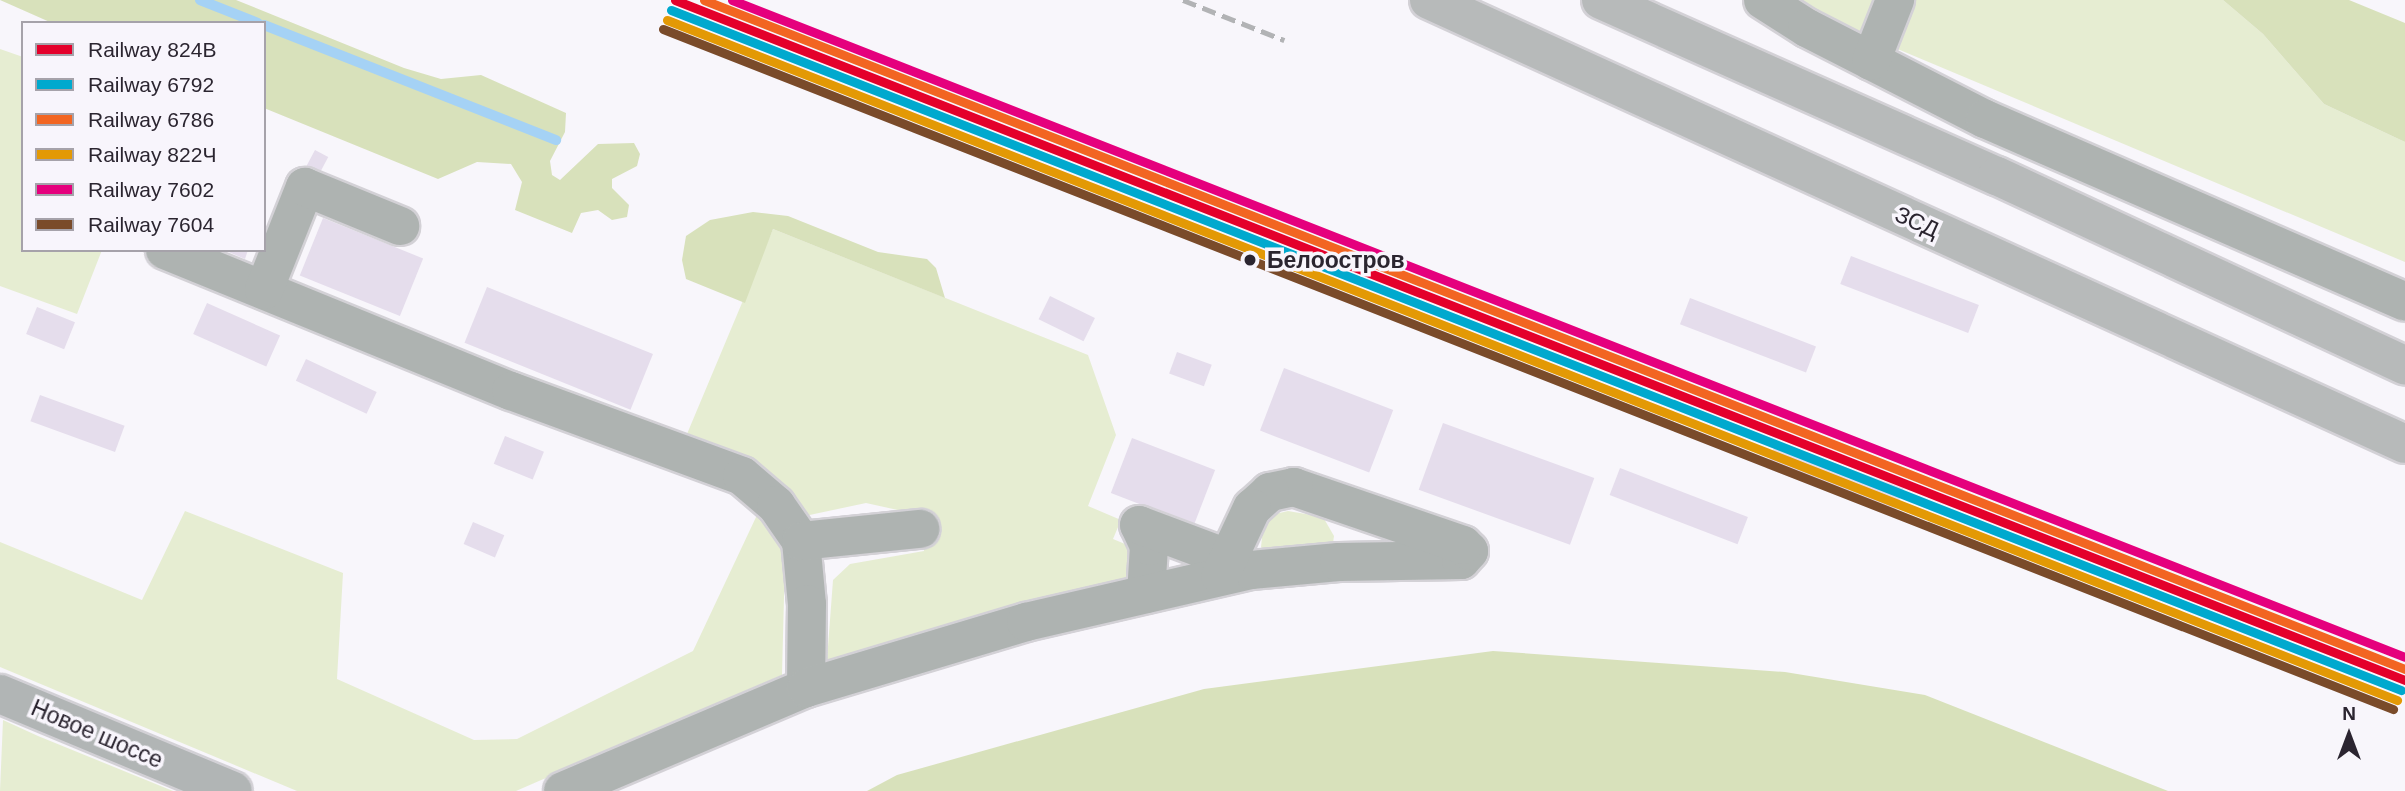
<!DOCTYPE html>
<html>
<head>
<meta charset="utf-8">
<style>
	body { margin:0 }
	#map { position:relative; width:2405px; height:791px; overflow:hidden; background:#f8f6fb; font-family:Arial,sans-serif }
	div>[style] { position:absolute }
	[style*='--x'] { left:calc(var(--x)*1px); top:calc(var(--y)*1px); width:calc(var(--w)*1px); rotate:calc(var(--a)*1deg) }
	.green>* { inset:0; background:#e6edd2 }
	.forest>* { inset:0; background:#d8e1bb }
	.stream>* { height:10px; margin:-5px; padding:0 5px; transform-origin:5px; border-radius:5px; background:#a5d2f5 }
	.building>* { inset:0; background:#e5ddec; transform-origin:0 0 }
	.roads { filter:drop-shadow(2px 0 #d3d1d6) drop-shadow(-2px 0 #d3d1d6) drop-shadow(0 2px #d3d1d6) drop-shadow(0 -2px #d3d1d6) }
	.minor>* { height:38px; margin:-19px; padding:0 19px; transform-origin:19px; border-radius:19px; background:#aeb3b1 }
	.major>* { height:38px; margin:-19px; padding:0 19px; transform-origin:19px; border-radius:19px; background:#b1b5b5 }
	.highway>* { height:38px; margin:-19px; padding:0 19px; transform-origin:19px; border-radius:19px; background:#b7baba }
	.rail>* { height:5px; margin-top:-2.5px; transform-origin:0; background:repeating-linear-gradient(90deg,#b2b3b5 0 14px,transparent 0 21px) }
	.rail-1>* { height:9px; margin:-4.5px; padding:0 4.5px; transform-origin:4.5px; border-radius:4.5px; background:#e4002b }
	.rail-2>* { height:9px; margin:-4.5px; padding:0 4.5px; transform-origin:4.5px; border-radius:4.5px; background:#00a9ce }
	.rail-3>* { height:9px; margin:-4.5px; padding:0 4.5px; transform-origin:4.5px; border-radius:4.5px; background:#f26522 }
	.rail-4>* { height:9px; margin:-4.5px; padding:0 4.5px; transform-origin:4.5px; border-radius:4.5px; background:#e39905 }
	.rail-5>* { height:9px; margin:-4.5px; padding:0 4.5px; transform-origin:4.5px; border-radius:4.5px; background:#e5007d }
	.rail-6>* { height:9px; margin:-4.5px; padding:0 4.5px; transform-origin:4.5px; border-radius:4.5px; background:#7a4b2a }
	.dots>* { width:19px; height:19px; translate:-50% -50%; box-sizing:border-box; border:4px solid #f8f5fc; border-radius:50% }
	span { translate:-50% -50%; white-space:nowrap; text-align:center; line-height:1.15; -webkit-text-stroke:7px #f8f5fc; paint-order:stroke }
	.street-label { font-size:23px; color:#2b2530 }
	.stop-label { font-size:23px; color:#2b2530; font-weight:700 }
	.left { translate:0 -50%; text-align:left }
	.legend { position:absolute; left:21px; top:21px; width:245px; height:231px; box-sizing:border-box; background:#f8f5fc; border:2px solid #a6a2aa; margin:0; padding:9px 12px; list-style:none; font-size:21px; color:#2b2530 }
	.legend li { display:flex; align-items:center; gap:14px; height:35px }
	.legend b { width:35px; border:2px solid #a6a2aa }
	.north { position:absolute; left:2314px; top:700px; width:70px; height:70px; -webkit-text-stroke:5px #f8f5fc; paint-order:stroke; rotate:0deg; font-size:19px; font-weight:700; line-height:28px; text-align:center; color:#2b2530 }
	.north::after { content:''; display:block; margin:auto; width:24px; height:32px; background:#2b2530; clip-path:polygon(50% 0,100% 100%,50% 72%,0 100%) }
</style>
</head>
<body>
<div id="map">
	<div class="green">
		<div style="clip-path:polygon(1758px 0,2223px 0,2263px 34px,2324px 104px,2405px 142px,2405px 262px,1857px 32px,1807px 28px)"></div>
		<div style="clip-path:polygon(0 49px,23px 57px,23px 250px,102px 250px,77px 314px,0 286px)"></div>
		<div style="clip-path:polygon(773px 229px,1088px 355px,1116px 435px,1088px 506px,1121px 520px,1113px 539px,1137px 549px,1126px 587px,986px 617px,827px 660px,833px 580px,850px 564px,924px 551px,925px 516px,866px 503px,786px 520px,782px 675px,516px 791px,297px 791px,0 667px,0 542px,142px 600px,185px 511px,343px 573px,337px 679px,474px 740px,517px 739px,693px 651px,765px 498px,679px 453px)"></div>
		<div style="clip-path:polygon(1288px 511px,1323px 517px,1334px 536px,1332px 550px,1270px 558px,1261px 547px,1263px 528px,1271px 515px)"></div>
		<div style="clip-path:polygon(3px 720px,38px 736px,173px 791px,0 791px)"></div>
	</div>
	<div class="forest">
		<div style="clip-path:polygon(0 0,236px 0,404px 68px,441px 79px,481px 75px,566px 113px,565px 132px,550px 161px,552px 175px,560px 180px,598px 144px,634px 143px,640px 154px,637px 166px,612px 179px,612px 188px,629px 205px,627px 217px,612px 220px,598px 210px,581px 213px,572px 233px,515px 210px,522px 182px,511px 164px,477px 162px,438px 179px,264px 108px,264px 23px,52px 23px)"></div>
		<div style="clip-path:polygon(2223px 0,2349px 0,2405px 23px,2405px 142px,2324px 104px,2263px 34px)"></div>
		<div style="clip-path:polygon(753px 212px,788px 216px,878px 252px,927px 259px,936px 268px,945px 298px,773px 229px,745px 303px,686px 279px,682px 260px,686px 236px,710px 220px)"></div>
		<div style="clip-path:polygon(1493px 651px,1785px 672px,1925px 695px,2168px 791px,867px 791px,897px 775px,1204px 689px)"></div>
	</div>
	<div class="stream">
		<div style="--x:200;--y:0;--w:62;--a:21.6"></div>
		<div style="--x:264;--y:25;--w:314;--a:21.5"></div>
	</div>
	<div class="building">
		<div style="left:315px;top:150px;width:15px;height:32px;rotate:28deg"></div>
		<div style="left:323px;top:218px;width:108px;height:62px;rotate:22deg"></div>
		<div style="clip-path:polygon(224px 250px,248px 250px,245px 259px)"></div>
		<div style="left:1851px;top:256px;width:137px;height:30px;rotate:21deg"></div>
		<div style="left:487px;top:287px;width:179px;height:60px;rotate:22deg"></div>
		<div style="left:1050px;top:296px;width:50px;height:26px;rotate:26deg"></div>
		<div style="left:1690px;top:298px;width:135px;height:28px;rotate:21deg"></div>
		<div style="left:207px;top:303px;width:80px;height:34px;rotate:24deg"></div>
		<div style="left:37px;top:307px;width:41px;height:29px;rotate:22deg"></div>
		<div style="left:1177px;top:352px;width:37px;height:23px;rotate:20deg"></div>
		<div style="left:306px;top:359px;width:78px;height:24px;rotate:25deg"></div>
		<div style="left:1284px;top:368px;width:117px;height:67px;rotate:21deg"></div>
		<div style="left:40px;top:395px;width:90px;height:28px;rotate:20deg"></div>
		<div style="left:1443px;top:423px;width:161px;height:71px;rotate:20deg"></div>
		<div style="left:505px;top:436px;width:42px;height:30px;rotate:22deg"></div>
		<div style="left:1132px;top:438px;width:89px;height:59px;rotate:21deg"></div>
		<div style="left:1776px;top:442px;width:136px;height:28px;rotate:20deg"></div>
		<div style="left:1620px;top:468px;width:137px;height:29px;rotate:21deg"></div>
		<div style="left:473px;top:522px;width:34px;height:24px;rotate:23deg"></div>
	</div>
	<div class="roads">
		<div class="minor">
			<div style="--x:1763;--y:0;--w:52;--a:32.5"></div>
			<div style="--x:1807;--y:28;--w:200;--a:27.1"></div>
			<div style="--x:1985;--y:119;--w:458;--a:23.5"></div>
			<div style="--x:1871;--y:61;--w:66;--a:-68.5"></div>
			<div style="--x:165;--y:250;--w:374;--a:22.2"></div>
			<div style="--x:511;--y:391;--w:246;--a:20.2"></div>
			<div style="--x:742;--y:476;--w:45;--a:40.5"></div>
			<div style="--x:776;--y:505;--w:44;--a:55.2"></div>
			<div style="--x:801;--y:541;--w:63;--a:84.6"></div>
			<div style="--x:807;--y:604;--w:84;--a:90.7"></div>
			<div style="--x:264;--y:290;--w:111;--a:-68.3"></div>
			<div style="--x:305;--y:187;--w:103;--a:22.3"></div>
			<div style="--x:801;--y:541;--w:120;--a:-5.8"></div>
			<div style="--x:1146;--y:594;--w:48;--a:-86.4"></div>
			<div style="--x:1149;--y:546;--w:23;--a:-115"></div>
			<div style="--x:1139;--y:525;--w:94;--a:20.6"></div>
			<div style="--x:563;--y:791;--w:264;--a:-23"></div>
			<div style="--x:806;--y:688;--w:230;--a:-16.7"></div>
			<div style="--x:1026;--y:622;--w:231;--a:-13"></div>
			<div style="--x:1251;--y:570;--w:88;--a:-5.2"></div>
			<div style="--x:1339;--y:562;--w:122;--a:-0.9"></div>
			<div style="--x:1461;--y:560;--w:12;--a:-48"></div>
			<div style="--x:1469;--y:551;--w:8;--a:-135"></div>
			<div style="--x:1463;--y:545;--w:179;--a:-161.1"></div>
			<div style="--x:1294;--y:487;--w:25;--a:168"></div>
			<div style="--x:1270;--y:492;--w:24;--a:138"></div>
			<div style="--x:1252;--y:508;--w:75;--a:115.2"></div>
		</div>
		<div class="major">
			<div style="--x:0;--y:694;--w:252;--a:22.6"></div>
		</div>
		<div class="highway">
			<div style="--x:1429;--y:0;--w:1072;--a:24.46"></div>
			<div style="--x:1601;--y:0;--w:433;--a:24"></div>
			<div style="--x:1997;--y:176;--w:450;--a:24.9"></div>
		</div>
	</div>
	<div class="rail">
		<div style="--x:1183;--y:0;--w:109;--a:21.6"></div>
	</div>
	<div class="rail-1">
		<div style="--x:675;--y:0;--w:1859;--a:21.46"></div>
	</div>
	<div class="rail-2">
		<div style="--x:671;--y:10;--w:1859;--a:21.46"></div>
	</div>
	<div class="rail-3">
		<div style="--x:704;--y:0;--w:1828;--a:21.47"></div>
	</div>
	<div class="rail-4">
		<div style="--x:667;--y:20;--w:1859;--a:21.46"></div>
	</div>
	<div class="rail-5">
		<div style="--x:732;--y:0;--w:1797;--a:21.44"></div>
	</div>
	<div class="rail-6">
		<div style="--x:663;--y:29;--w:1859;--a:21.46"></div>
	</div>
	<div class="dots">
		<div style="left:1250px;top:260px;background:#2b2530"></div>
	</div>
	<div class="street-label">
		<span style="left:1917px;top:222px;rotate:24deg">ЗСД</span>
		<span style="left:97px;top:734px;rotate:23deg">Новое шоссе</span>
	</div>
	<div class="stop-label">
		<span class="left" style="left:1267px;top:260px">Белоостров</span>
	</div>
	<ul class="legend">
	<li><b style="height:9px;background:#e4002b"></b>Railway 824В</li>
	<li><b style="height:9px;background:#00a9ce"></b>Railway 6792</li>
	<li><b style="height:9px;background:#f26522"></b>Railway 6786</li>
	<li><b style="height:9px;background:#e39905"></b>Railway 822Ч</li>
	<li><b style="height:9px;background:#e5007d"></b>Railway 7602</li>
	<li><b style="height:9px;background:#7a4b2a"></b>Railway 7604</li>
	</ul>
	<div class="north">N</div>
</div>
</body>
</html>
